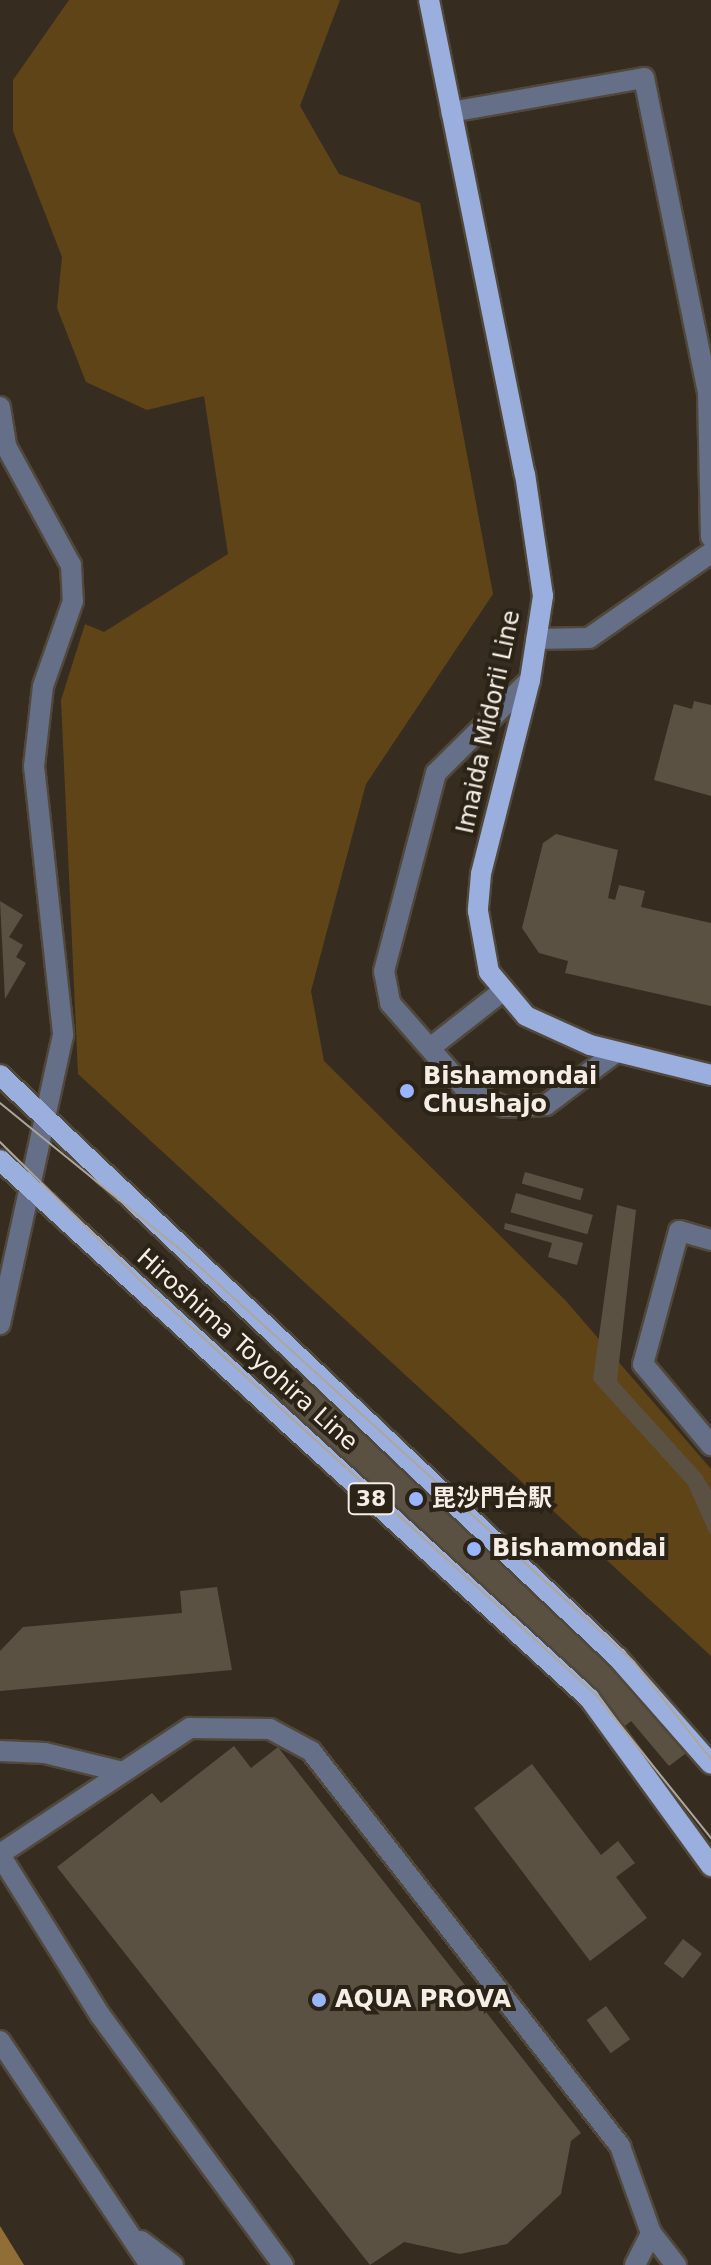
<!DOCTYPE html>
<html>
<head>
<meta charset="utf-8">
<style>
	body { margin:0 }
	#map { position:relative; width:711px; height:2265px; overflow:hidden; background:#362d20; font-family:"DejaVu Sans","Noto Sans JP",sans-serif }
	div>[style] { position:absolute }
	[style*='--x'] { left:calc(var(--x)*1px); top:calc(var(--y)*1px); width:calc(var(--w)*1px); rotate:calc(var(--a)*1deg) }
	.green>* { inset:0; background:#5f4417 }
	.water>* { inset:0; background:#926e37 }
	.building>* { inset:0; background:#5b5143; transform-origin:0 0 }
	.roads { filter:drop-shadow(2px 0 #51483c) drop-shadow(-2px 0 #51483c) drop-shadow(0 2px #51483c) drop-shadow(0 -2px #51483c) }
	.minor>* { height:20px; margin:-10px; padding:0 10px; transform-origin:10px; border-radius:10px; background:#656f87 }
	.major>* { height:20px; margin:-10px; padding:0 10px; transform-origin:10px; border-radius:10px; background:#9bafdf }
	.tram>* { height:2px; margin:-1px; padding:0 1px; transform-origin:1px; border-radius:1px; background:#ada69c }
	.dots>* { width:22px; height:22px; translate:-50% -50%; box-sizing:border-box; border:4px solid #2c2317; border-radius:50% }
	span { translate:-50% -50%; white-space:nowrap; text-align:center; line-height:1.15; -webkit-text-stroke:8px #2c2317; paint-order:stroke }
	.shield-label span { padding:2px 6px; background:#2c2317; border:2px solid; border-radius:6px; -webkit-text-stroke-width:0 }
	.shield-label { font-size:22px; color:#f4eee6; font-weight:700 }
	.street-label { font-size:24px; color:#f4eee6 }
	.poi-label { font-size:24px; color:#f4eee6; font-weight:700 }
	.left { translate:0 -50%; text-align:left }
</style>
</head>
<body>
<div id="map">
	<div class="green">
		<div style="clip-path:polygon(69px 0,340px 0,300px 106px,339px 174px,420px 203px,493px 594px,366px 784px,311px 991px,324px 1061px,566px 1301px,711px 1469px,711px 1656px,78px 1074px,61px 700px,85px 624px,104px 632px,228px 554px,204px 396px,147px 410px,86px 382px,57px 308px,62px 257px,13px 131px,13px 80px)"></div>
	</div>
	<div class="water">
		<div style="clip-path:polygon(0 2226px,24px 2265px,0 2265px)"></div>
	</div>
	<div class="building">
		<div style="clip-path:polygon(694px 701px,711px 705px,711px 796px,654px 780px,674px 704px,692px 709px)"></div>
		<div style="clip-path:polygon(556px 834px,618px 850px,608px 898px,615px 900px,619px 885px,645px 891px,641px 907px,711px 923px,711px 1006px,565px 973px,568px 961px,539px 953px,522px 928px,543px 843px)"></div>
		<div style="clip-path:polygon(0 901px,23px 915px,9px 937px,23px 945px,16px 957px,26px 963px,5px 999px)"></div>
		<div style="left:525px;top:1172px;width:61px;height:12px;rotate:16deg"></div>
		<div style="left:516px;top:1193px;width:80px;height:20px;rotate:16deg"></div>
		<div style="clip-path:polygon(617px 1205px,636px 1210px,617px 1381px,702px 1475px,711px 1490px,711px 1536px,688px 1485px,593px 1380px)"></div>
		<div style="clip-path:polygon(505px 1223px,583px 1243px,577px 1265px,548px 1257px,552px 1243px,504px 1229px)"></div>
		<div style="clip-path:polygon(306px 1376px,555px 1599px,693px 1748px,669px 1766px,631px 1721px,625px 1726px,282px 1400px)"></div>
		<div style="clip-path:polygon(217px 1587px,232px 1670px,0 1691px,0 1651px,23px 1627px,182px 1613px,180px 1591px)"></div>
		<div style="clip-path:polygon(234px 1746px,251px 1768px,278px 1747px,581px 2133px,571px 2141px,561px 2194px,507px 2244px,460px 2254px,404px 2242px,370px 2265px,57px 1867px,152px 1793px,161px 1803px)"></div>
		<div style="clip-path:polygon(532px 1764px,601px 1855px,618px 1841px,635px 1863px,616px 1877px,647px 1918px,590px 1961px,474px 1808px)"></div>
		<div style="left:683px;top:1939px;width:24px;height:31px;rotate:38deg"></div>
		<div style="left:606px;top:2006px;width:41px;height:24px;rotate:54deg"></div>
	</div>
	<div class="roads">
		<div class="minor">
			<div style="--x:451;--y:112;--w:196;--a:-10"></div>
			<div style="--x:644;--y:78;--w:321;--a:78.5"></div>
			<div style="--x:708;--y:393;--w:144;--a:88.8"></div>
			<div style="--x:0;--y:407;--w:39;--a:81"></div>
			<div style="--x:6;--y:446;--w:136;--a:61.4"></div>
			<div style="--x:71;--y:565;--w:36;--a:87"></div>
			<div style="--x:73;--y:601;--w:90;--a:109.4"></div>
			<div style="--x:43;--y:686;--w:81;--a:96.4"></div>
			<div style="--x:34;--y:766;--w:271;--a:83.8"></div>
			<div style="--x:63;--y:1035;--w:296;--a:102.3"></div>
			<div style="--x:536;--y:639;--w:53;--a:-1.1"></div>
			<div style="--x:589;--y:638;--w:149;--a:-34.9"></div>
			<div style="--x:530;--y:680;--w:132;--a:135.3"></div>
			<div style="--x:436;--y:773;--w:205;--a:104.7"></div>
			<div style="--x:384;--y:971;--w:33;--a:79"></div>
			<div style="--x:390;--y:1003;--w:118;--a:48.8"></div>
			<div style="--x:468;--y:1092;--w:40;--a:22"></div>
			<div style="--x:505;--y:1107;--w:41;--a:-2.8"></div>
			<div style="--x:546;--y:1105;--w:88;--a:-37.1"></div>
			<div style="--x:430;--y:1048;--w:94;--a:-38.1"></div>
			<div style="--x:711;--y:1240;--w:33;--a:-164"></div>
			<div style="--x:679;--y:1231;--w:138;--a:105.1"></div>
			<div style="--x:643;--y:1364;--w:106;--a:50"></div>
			<div style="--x:0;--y:1751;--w:45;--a:2.5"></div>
			<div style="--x:45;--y:1753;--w:80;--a:13.7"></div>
			<div style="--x:0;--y:1854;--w:228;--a:-33.6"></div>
			<div style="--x:190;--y:1728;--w:80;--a:0.7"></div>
			<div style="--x:270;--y:1729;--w:47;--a:28.2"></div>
			<div style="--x:311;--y:1751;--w:502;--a:51.96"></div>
			<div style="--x:620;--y:2146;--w:92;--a:70.4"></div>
			<div style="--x:651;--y:2233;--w:41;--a:52"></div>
			<div style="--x:0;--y:1855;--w:189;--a:58"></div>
			<div style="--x:100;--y:2015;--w:310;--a:53.8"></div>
			<div style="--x:0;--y:2041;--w:270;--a:56.2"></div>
			<div style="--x:141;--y:2241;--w:40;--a:37"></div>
			<div style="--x:635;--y:2265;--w:36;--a:-63"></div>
		</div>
		<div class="major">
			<div style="--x:429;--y:0;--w:484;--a:78.6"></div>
			<div style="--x:525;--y:474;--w:123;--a:81.6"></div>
			<div style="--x:543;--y:596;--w:85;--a:98.8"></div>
			<div style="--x:530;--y:680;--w:200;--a:104.2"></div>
			<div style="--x:481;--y:874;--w:37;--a:95"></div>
			<div style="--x:478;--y:911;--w:62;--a:79.8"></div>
			<div style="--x:489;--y:972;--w:57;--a:49.9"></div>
			<div style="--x:526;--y:1016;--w:70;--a:24.4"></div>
			<div style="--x:590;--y:1045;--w:125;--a:13.9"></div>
			<div style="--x:0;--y:1075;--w:848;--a:43.33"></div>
			<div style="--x:617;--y:1657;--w:142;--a:48.7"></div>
			<div style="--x:0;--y:1160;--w:798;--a:42.41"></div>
			<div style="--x:589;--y:1698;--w:208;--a:54"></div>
		</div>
	</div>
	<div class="tram">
		<div style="--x:0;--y:1103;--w:233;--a:39.1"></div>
		<div style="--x:181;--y:1250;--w:612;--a:42.29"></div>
		<div style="--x:634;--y:1662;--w:124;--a:51.6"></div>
		<div style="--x:0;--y:1142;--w:201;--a:44.6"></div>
		<div style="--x:143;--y:1283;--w:612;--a:42.29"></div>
		<div style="--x:596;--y:1695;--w:184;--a:51.2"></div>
	</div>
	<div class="dots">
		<div style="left:407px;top:1091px;background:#99b5fd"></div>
		<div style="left:416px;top:1499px;background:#99b5fd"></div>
		<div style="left:474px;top:1549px;background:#99b5fd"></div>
		<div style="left:319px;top:2000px;background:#99b5fd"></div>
	</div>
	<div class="shield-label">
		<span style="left:371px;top:1499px">38</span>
	</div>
	<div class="street-label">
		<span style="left:489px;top:722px;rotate:-78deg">Imaida Midorii Line</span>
		<span style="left:247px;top:1350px;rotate:42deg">Hiroshima Toyohira Line</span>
	</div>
	<div class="poi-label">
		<span class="left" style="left:423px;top:1091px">Bishamondai<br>Chushajo</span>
		<span class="left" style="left:432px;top:1499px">毘沙門台駅</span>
		<span class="left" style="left:492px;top:1549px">Bishamondai</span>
		<span class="left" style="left:335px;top:2000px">AQUA PROVA</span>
	</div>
</div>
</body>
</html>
